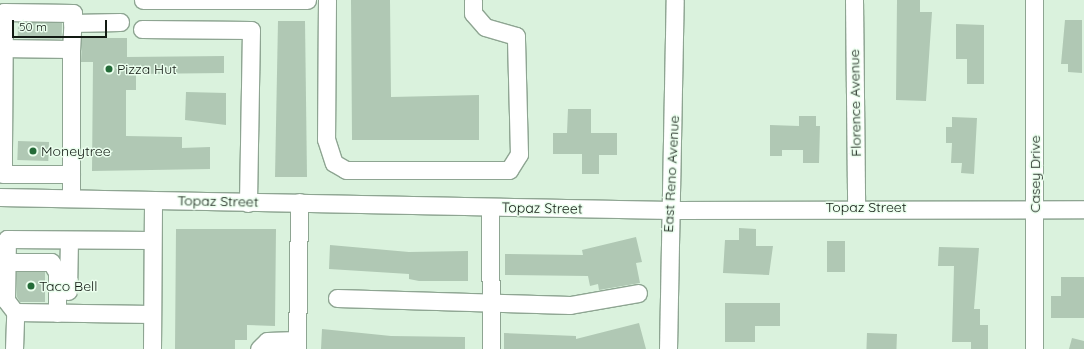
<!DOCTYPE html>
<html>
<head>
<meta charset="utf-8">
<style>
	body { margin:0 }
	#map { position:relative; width:1084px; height:349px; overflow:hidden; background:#daf2dd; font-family:Quicksand,sans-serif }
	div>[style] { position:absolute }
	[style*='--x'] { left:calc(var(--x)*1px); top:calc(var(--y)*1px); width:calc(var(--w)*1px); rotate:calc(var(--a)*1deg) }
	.building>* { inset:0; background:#b0c8b4; transform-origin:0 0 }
	.roads { filter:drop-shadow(1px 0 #8ea592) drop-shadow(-1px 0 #8ea592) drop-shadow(0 1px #8ea592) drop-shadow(0 -1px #8ea592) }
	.minor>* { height:17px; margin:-8.5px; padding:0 8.5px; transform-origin:8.5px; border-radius:8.5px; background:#fff }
	.dots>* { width:11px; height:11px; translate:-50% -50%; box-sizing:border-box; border:2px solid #eafeed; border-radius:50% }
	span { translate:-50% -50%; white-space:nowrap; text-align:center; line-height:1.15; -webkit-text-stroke:3px #eafeed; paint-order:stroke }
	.poi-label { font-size:14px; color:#121a13 }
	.left { translate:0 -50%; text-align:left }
	.street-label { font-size:14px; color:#121a13 }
	.scale { position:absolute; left:12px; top:20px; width:95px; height:18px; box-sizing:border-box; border:2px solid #121a13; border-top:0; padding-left:5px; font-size:12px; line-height:14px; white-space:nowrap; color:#121a13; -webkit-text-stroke:3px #eafeed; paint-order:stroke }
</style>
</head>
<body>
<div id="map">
	<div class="building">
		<div style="clip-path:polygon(351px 0,390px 0,391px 97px,479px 95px,479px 140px,352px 140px)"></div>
		<div style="clip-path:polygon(897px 0,920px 0,920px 12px,932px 12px,926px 101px,896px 100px)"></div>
		<div style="clip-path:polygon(1065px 20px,1082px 20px,1082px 73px,1068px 72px,1068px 64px,1061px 64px)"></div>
		<div style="clip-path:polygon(278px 21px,305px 21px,307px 177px,275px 177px)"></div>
		<div style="left:18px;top:22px;width:44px;height:16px;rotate:1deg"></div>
		<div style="clip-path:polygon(956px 24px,984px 25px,984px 84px,967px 84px,967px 59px,956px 59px)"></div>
		<div style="clip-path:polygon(82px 38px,127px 38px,127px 57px,224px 56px,224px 73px,136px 74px,136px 90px,126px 90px,126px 136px,182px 137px,182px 148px,210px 147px,210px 169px,92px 171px,93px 62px,81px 62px)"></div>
		<div style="clip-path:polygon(186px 92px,226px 93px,226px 125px,185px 120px)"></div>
		<div style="clip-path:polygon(568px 109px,591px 109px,591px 133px,617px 133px,617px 155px,599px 155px,599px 174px,582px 174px,582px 154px,553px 154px,553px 133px,567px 133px)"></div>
		<div style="clip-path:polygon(799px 116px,816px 116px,816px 126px,820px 126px,819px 163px,803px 163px,803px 150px,782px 150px,782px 156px,770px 156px,770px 125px,799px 126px)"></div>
		<div style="clip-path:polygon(952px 117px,977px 118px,974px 174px,961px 173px,962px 163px,951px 163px,952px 143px,946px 143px,946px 127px,952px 127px)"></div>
		<div style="left:18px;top:141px;width:31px;height:19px;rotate:2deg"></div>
		<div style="clip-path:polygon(739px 228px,756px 229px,756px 246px,773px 246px,769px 275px,723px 273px,725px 240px,739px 240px)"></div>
		<div style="clip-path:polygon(176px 229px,276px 229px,275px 326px,247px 325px,247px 340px,235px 340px,235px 349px,175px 349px)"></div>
		<div style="clip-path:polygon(636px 237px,642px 262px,636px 263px,640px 283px,599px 290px,598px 284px,590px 286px,588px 276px,505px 275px,505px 254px,583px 255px,582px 250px)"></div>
		<div style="left:827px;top:241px;width:18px;height:31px"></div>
		<div style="clip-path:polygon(330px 245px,409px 252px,468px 251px,468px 281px,419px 281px,409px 279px,409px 274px,329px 269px)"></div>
		<div style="clip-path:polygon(939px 247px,979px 248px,974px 309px,980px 309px,980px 325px,988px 325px,988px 349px,971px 349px,971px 342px,952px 342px,954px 266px,938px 266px)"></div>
		<div style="clip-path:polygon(17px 272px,45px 272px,45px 302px,20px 302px,17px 297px)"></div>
		<div style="clip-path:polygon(1061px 277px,1084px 277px,1084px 318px,1051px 318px,1051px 296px,1061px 296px)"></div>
		<div style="clip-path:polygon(725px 303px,780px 303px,780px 326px,755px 326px,755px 342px,725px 342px)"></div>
		<div style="clip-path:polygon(639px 323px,646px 349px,504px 349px,504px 333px,576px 336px,576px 339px)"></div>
		<div style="clip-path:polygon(322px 329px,391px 336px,465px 337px,465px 349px,321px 349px)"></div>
		<div style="left:867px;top:333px;width:30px;height:16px;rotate:2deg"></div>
		<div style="clip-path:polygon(1072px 338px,1084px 341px,1084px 349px,1069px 349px)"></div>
	</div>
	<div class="roads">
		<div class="minor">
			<div style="--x:143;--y:0;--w:164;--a:0"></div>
			<div style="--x:327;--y:0;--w:139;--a:90.4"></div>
			<div style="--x:326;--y:139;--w:25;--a:72"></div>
			<div style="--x:334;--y:163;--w:14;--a:30"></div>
			<div style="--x:346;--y:170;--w:163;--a:0"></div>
			<div style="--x:509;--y:170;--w:19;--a:-58"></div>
			<div style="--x:519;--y:154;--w:118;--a:-91.5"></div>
			<div style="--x:516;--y:36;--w:32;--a:-164"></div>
			<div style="--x:485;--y:27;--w:18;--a:-131"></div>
			<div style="--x:473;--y:13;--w:13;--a:-90"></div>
			<div style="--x:854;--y:0;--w:207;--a:89.4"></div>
			<div style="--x:1034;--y:0;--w:349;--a:90"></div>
			<div style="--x:72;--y:23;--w:48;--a:-1.2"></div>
			<div style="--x:142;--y:29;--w:109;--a:0.5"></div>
			<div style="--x:251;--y:30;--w:173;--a:91"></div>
			<div style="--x:0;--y:48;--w:71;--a:0.8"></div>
			<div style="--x:71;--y:49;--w:149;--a:90"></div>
			<div style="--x:0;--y:148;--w:3;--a:0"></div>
			<div style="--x:3;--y:148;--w:136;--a:-89.6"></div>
			<div style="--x:4;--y:12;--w:69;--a:0.8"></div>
			<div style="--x:73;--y:13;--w:36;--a:93"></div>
			<div style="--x:3;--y:148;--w:26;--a:90"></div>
			<div style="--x:3;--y:174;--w:68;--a:0"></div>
			<div style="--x:0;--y:197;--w:671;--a:1.11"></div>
			<div style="--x:671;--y:210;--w:413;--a:-0.1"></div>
			<div style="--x:490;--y:207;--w:142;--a:89.6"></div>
			<div style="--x:7;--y:262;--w:44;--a:0"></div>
			<div style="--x:51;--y:262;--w:12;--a:59"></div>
			<div style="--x:57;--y:272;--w:41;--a:90"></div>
			<div style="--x:68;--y:291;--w:51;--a:-88.9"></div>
			<div style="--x:337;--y:298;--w:233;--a:1.7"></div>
			<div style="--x:570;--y:305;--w:69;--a:-10"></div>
			<div style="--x:15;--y:312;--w:15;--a:-127"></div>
			<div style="--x:6;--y:300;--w:61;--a:-89.1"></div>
			<div style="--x:7;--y:239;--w:145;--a:0.4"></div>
			<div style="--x:14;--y:349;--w:37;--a:-88"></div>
			<div style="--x:15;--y:312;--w:137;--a:0.8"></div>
			<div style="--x:152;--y:349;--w:149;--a:-89.6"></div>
			<div style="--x:259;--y:349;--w:11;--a:-45"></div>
			<div style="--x:267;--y:341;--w:30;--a:-2"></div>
			<div style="--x:297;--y:349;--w:147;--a:-89.2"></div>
			<div style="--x:668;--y:349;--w:349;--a:-88.9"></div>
		</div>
	</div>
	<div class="dots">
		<div style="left:109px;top:69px;background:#246b38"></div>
		<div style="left:33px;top:151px;background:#246b38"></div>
		<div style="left:31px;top:286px;background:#246b38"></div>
	</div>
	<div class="poi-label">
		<span class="left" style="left:117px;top:69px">Pizza Hut</span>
		<span class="left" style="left:41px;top:151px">Moneytree</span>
		<span class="left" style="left:39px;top:286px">Taco Bell</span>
	</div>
	<div class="street-label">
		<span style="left:855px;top:103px;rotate:-91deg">Florence Avenue</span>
		<span style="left:671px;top:174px;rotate:-87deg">East Reno Avenue</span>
		<span style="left:1035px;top:174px;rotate:-90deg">Casey Drive</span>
		<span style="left:218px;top:201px;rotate:1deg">Topaz Street</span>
		<span style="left:866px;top:207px">Topaz Street</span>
		<span style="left:542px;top:208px;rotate:1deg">Topaz Street</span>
	</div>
	<div class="scale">50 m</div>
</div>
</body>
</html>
